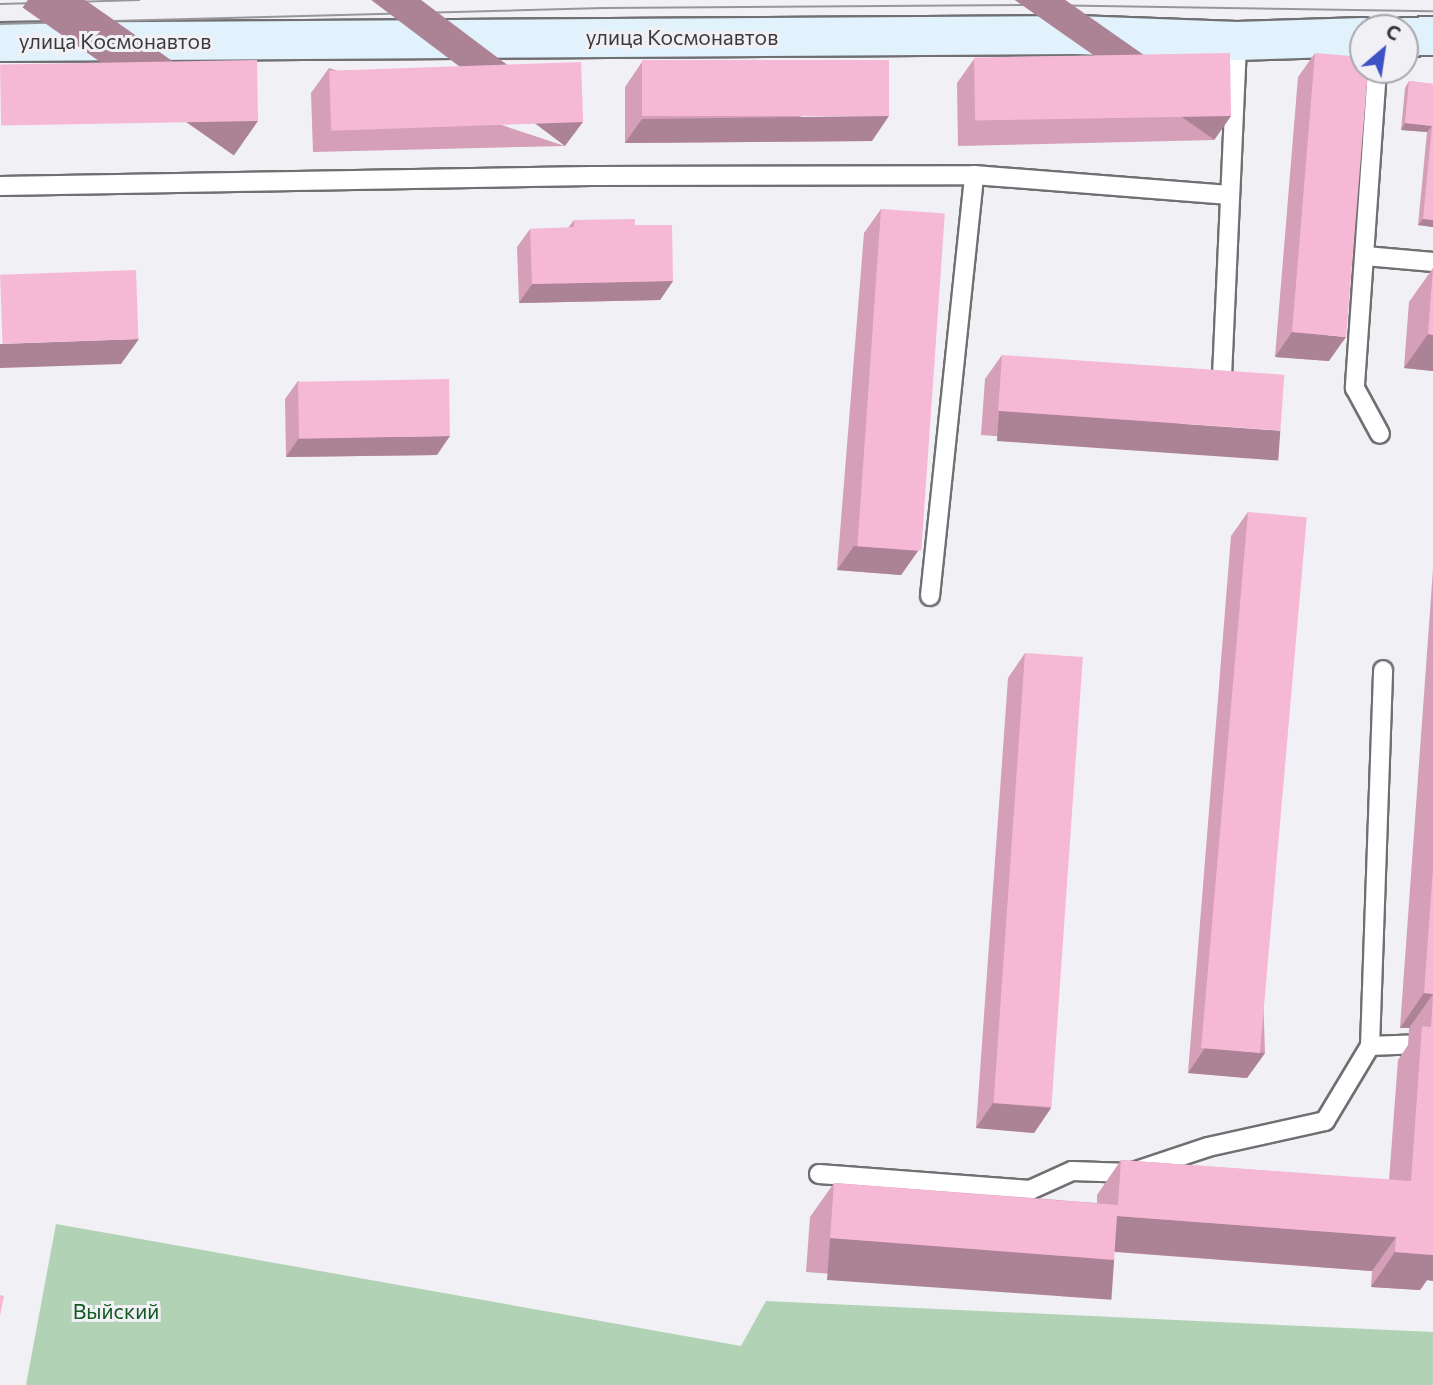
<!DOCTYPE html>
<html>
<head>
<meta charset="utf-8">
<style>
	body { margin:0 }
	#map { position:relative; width:1433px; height:1385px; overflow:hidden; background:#f1f0f4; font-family:Commissioner,sans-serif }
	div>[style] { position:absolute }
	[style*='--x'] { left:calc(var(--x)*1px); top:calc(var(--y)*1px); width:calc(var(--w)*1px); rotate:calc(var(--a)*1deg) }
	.green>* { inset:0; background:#b1d2b4 }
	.roads { filter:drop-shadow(2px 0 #707073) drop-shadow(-2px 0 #707073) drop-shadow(0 2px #707073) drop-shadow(0 -2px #707073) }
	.lane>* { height:18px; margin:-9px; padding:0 9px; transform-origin:9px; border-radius:9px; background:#fff }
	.secondary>* { height:38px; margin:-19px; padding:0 19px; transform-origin:19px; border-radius:19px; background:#e2f2fc }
	.tram>* { height:2px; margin:-1px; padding:0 1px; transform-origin:1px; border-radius:1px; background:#97979a }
	.wall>* { inset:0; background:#d49fb7 }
	.shaded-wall>* { inset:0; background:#ac8295; transform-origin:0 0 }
	.building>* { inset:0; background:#f6b9d5; transform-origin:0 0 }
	span { translate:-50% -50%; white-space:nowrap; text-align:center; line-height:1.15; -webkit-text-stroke:6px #f1f0f4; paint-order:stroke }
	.street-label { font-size:21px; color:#3b3b3d }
	.park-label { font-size:21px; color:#125924 }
	.north { position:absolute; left:1349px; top:14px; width:70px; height:70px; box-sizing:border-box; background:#f1f0f4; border:2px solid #a8a8ab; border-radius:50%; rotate:29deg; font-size:19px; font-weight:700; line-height:28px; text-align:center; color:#3b3b3d }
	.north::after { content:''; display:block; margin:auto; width:24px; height:32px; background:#3d52c5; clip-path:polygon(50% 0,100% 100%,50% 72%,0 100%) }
</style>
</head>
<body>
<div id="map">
	<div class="green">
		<div style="clip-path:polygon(56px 1224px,741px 1346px,766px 1301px,1433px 1332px,1433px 1385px,26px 1385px)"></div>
	</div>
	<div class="roads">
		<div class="lane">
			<div style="--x:1377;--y:70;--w:319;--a:94"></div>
			<div style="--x:1355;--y:388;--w:52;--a:61.5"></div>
			<div style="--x:0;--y:186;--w:591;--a:-0.97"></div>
			<div style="--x:591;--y:176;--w:383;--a:-0.1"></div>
			<div style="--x:974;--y:175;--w:256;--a:4.5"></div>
			<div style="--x:1366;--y:256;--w:67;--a:5.1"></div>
			<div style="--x:1222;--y:376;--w:335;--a:-87.4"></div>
			<div style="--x:930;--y:596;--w:423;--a:-84"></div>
			<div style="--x:1370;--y:1046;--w:38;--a:-2"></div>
			<div style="--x:819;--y:1174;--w:212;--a:4.3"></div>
			<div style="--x:1030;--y:1190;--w:46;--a:-24.3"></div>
			<div style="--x:1072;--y:1171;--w:58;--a:2"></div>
			<div style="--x:1130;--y:1173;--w:82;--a:-18.4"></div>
			<div style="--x:1208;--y:1147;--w:120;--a:-12.5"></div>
			<div style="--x:1325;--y:1121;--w:87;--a:-59"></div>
			<div style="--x:1370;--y:1046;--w:376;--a:-88"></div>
		</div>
		<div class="secondary">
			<div style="--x:1405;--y:37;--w:28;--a:-2"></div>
			<div style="--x:0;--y:42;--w:1076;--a:-0.37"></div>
			<div style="--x:1076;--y:35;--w:161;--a:2.1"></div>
			<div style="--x:1237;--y:41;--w:126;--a:-1.8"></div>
		</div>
	</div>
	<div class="tram">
		<div style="--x:0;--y:4;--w:139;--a:-1.6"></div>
		<div style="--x:0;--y:24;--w:604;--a:-1.52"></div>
		<div style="--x:604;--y:8;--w:432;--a:-0.4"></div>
		<div style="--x:1036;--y:5;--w:397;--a:0.9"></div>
	</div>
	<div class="wall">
		<div style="clip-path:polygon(1315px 53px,1329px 361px,1275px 357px,1298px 77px)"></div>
		<div style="clip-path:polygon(974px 59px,1231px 116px,1214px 140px,958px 146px,957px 83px)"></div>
		<div style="clip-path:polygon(642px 62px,872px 141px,625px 143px,625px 87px)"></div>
		<div style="clip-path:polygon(329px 68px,565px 146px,313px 152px,311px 93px)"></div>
		<div style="clip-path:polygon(1409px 81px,1433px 84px,1433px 227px,1418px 225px,1427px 132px,1401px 130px,1405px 88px)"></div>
		<div style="clip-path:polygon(881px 209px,918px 551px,901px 575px,837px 570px,864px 233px)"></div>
		<div style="clip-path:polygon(574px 220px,635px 225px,673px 281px,660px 300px,519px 303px,517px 247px,530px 229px,568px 228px)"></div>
		<div style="clip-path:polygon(1433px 268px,1433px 371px,1404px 368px,1409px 302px)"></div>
		<div style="clip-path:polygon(1002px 355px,1263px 455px,981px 435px,985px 379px)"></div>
		<div style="clip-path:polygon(298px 381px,437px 455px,286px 457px,285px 399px)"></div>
		<div style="clip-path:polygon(1248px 512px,1265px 1053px,1247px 1078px,1188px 1073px,1231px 536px)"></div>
		<div style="clip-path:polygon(1433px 569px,1433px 1281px,1427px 1280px,1420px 1290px,1371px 1287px,1372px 1271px,1114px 1252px,1114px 1260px,1090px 1294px,806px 1272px,810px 1217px,834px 1183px,1097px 1203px,1097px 1195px,1121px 1160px,1389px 1180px,1398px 1060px,1408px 1045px,1409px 1028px,1400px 1028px)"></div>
		<div style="clip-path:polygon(1025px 653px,1051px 1108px,1034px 1133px,976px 1128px,1008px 678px)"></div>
	</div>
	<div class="shaded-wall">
		<div style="clip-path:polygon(889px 116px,872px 141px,625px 143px,642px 119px)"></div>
		<div style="left:1231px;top:116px;width:29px;height:256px;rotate:125deg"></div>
		<div style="left:258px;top:121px;width:42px;height:258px;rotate:125deg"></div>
		<div style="left:583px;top:122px;width:30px;height:253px;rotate:127deg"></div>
		<div style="clip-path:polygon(1405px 123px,1432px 126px,1427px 132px,1401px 130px)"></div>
		<div style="clip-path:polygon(1423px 219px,1433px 220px,1433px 227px,1418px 225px)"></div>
		<div style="clip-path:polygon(673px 281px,660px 300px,519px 303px,532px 284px)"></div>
		<div style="clip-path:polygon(1292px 332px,1346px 337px,1329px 361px,1275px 357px)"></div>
		<div style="clip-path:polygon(1428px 334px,1433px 335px,1433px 371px,1404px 368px)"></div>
		<div style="clip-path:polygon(139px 339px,121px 364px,0 368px,0 344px)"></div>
		<div style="left:999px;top:411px;width:282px;height:30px;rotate:4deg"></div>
		<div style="clip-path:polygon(450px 436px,437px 455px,286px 457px,299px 438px)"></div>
		<div style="clip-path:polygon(854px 546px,918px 551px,901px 575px,837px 570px)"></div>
		<div style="clip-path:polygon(1424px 993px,1433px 994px,1409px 1028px,1400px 1028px)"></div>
		<div style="clip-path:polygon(1205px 1048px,1265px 1053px,1247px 1078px,1188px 1073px)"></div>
		<div style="clip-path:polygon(993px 1103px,1051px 1108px,1034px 1133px,976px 1128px)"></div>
		<div style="clip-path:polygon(1117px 1216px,1396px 1237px,1372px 1271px,1093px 1250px)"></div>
		<div style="left:830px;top:1238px;width:285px;height:42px;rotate:4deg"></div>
		<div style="clip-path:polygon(1395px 1252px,1433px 1255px,1433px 1281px,1427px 1280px,1420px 1290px,1371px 1287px)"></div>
	</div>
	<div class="building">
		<div style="left:1230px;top:53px;width:63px;height:256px;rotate:89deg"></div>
		<div style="clip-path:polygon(1315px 53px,1363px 57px,1363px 70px,1368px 70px,1346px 337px,1292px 332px)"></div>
		<div style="left:257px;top:60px;width:61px;height:257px;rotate:89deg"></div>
		<div style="left:889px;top:60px;width:56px;height:247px;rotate:90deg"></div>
		<div style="left:581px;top:62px;width:60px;height:252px;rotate:88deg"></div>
		<div style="clip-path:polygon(1409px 81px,1433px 84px,1433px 220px,1423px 219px,1432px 126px,1405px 123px)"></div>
		<div style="left:881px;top:209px;width:64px;height:338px;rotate:4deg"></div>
		<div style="clip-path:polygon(635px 219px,635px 225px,672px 225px,673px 281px,532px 284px,530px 229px,574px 227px,574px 220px)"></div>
		<div style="clip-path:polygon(1433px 268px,1433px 335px,1428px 334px)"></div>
		<div style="left:136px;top:270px;width:69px;height:136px;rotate:88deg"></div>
		<div style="left:1002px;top:355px;width:283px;height:56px;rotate:4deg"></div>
		<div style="left:449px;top:379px;width:57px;height:151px;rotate:89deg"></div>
		<div style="left:1248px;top:512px;width:59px;height:538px;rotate:5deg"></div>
		<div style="left:1025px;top:653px;width:58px;height:451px;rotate:4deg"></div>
		<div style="clip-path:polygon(1433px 868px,1433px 994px,1424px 993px)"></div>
		<div style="clip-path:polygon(1433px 995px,1433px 1255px,1395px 1252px,1396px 1237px,1117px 1216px,1114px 1260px,830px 1238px,834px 1183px,1118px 1205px,1121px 1160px,1411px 1181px,1422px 1026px,1431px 1027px)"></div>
		<div style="clip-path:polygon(0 1295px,4px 1296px,0 1316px)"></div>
	</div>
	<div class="street-label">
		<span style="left:682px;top:37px">улица Космонавтов</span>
		<span style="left:115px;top:41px">улица Космонавтов</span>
	</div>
	<div class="park-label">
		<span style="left:116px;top:1311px">Выйский</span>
	</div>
	<div class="north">С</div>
</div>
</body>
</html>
